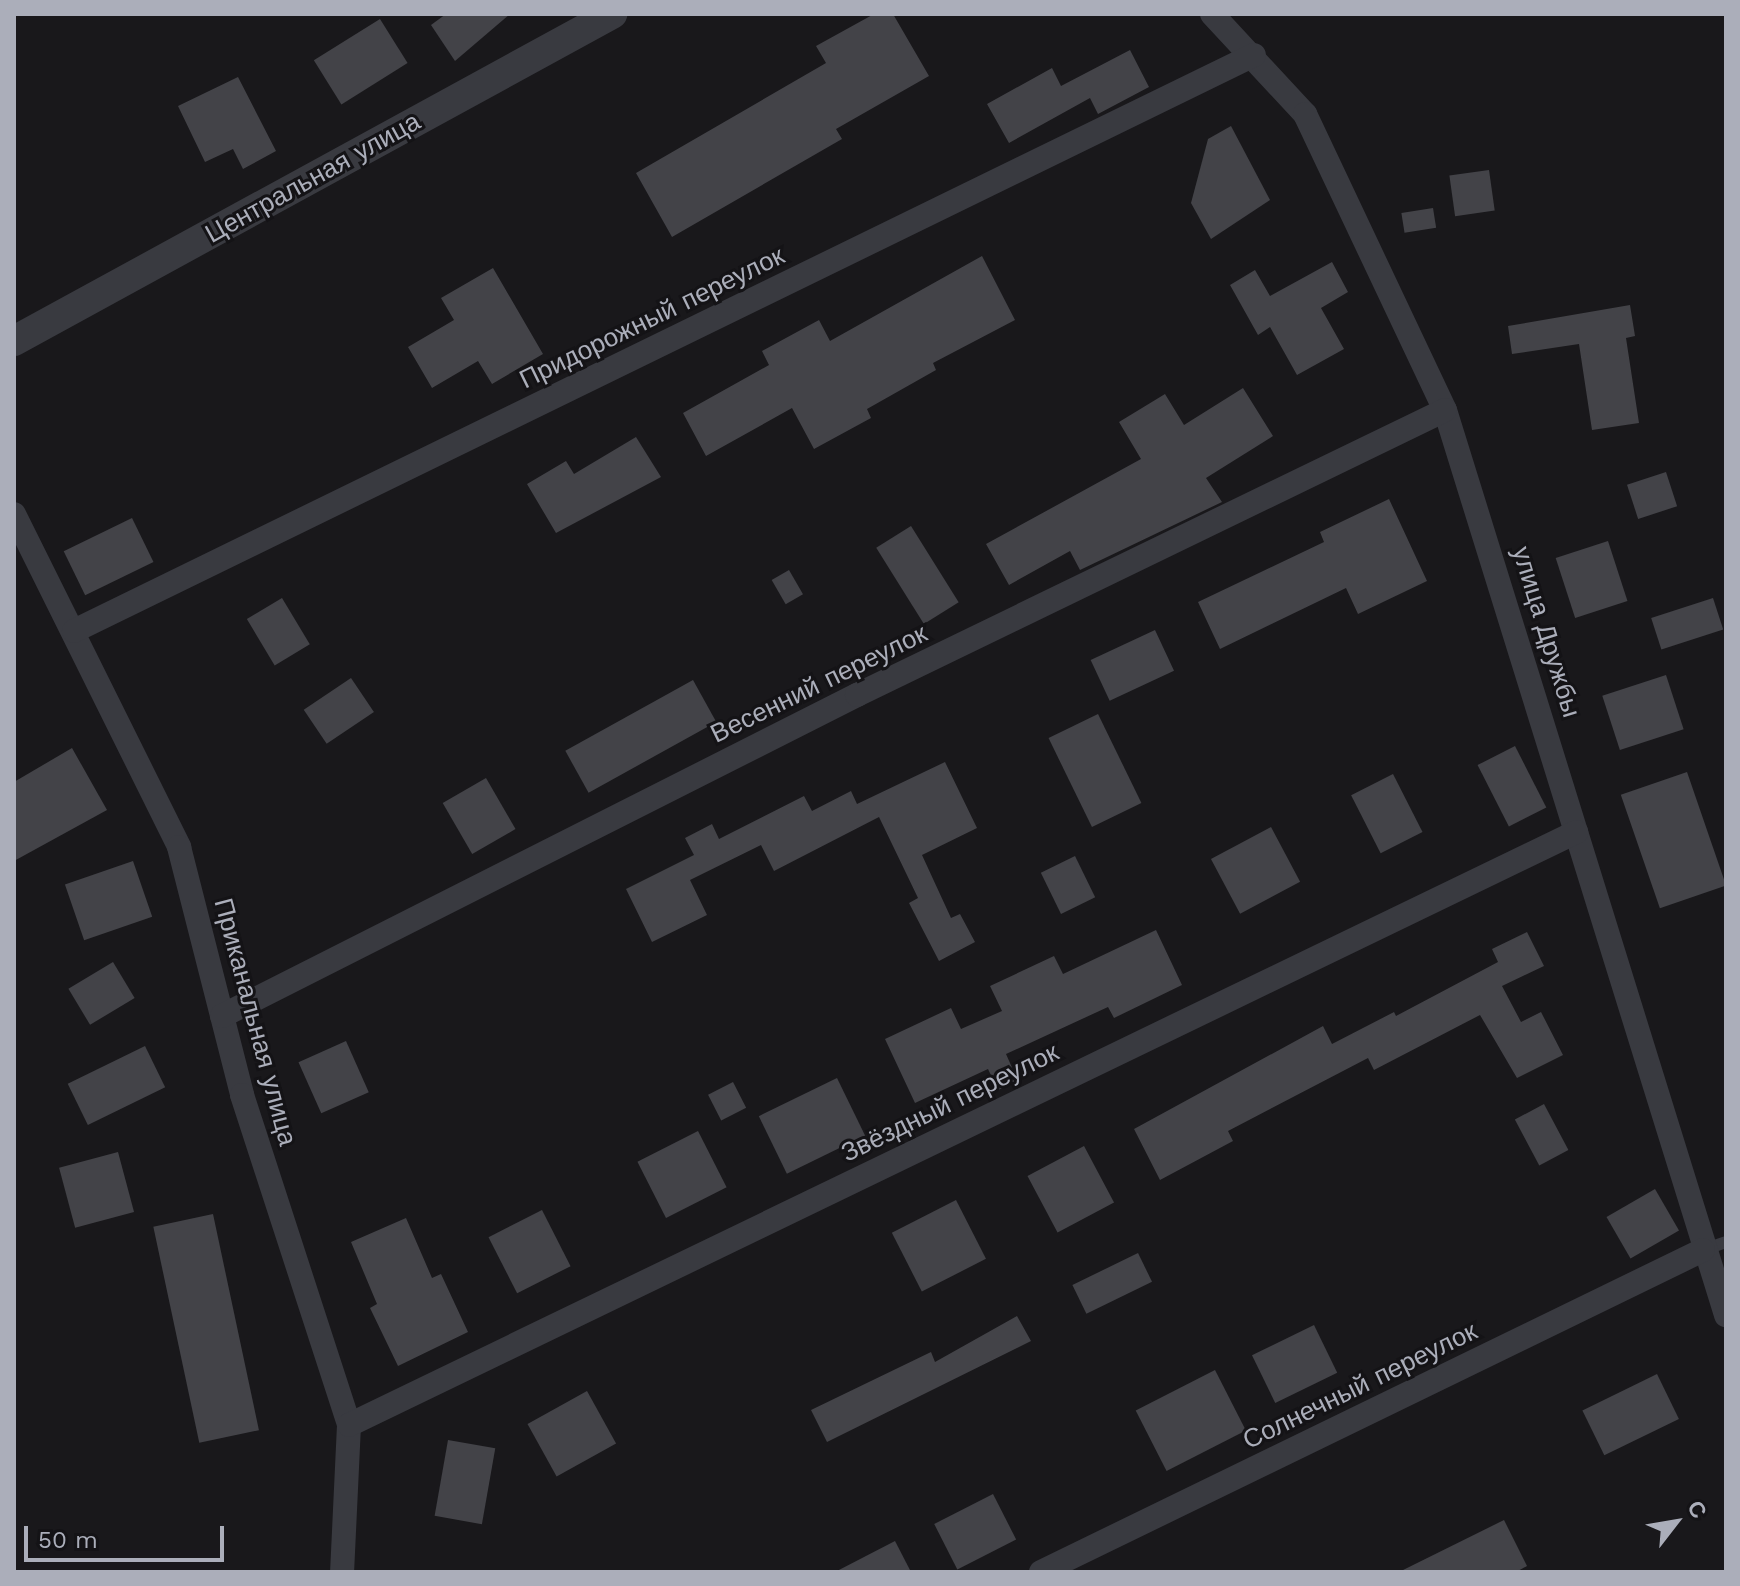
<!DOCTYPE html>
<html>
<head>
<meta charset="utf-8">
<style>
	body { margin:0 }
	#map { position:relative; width:1740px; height:1586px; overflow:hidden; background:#19181b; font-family:"Work Sans",sans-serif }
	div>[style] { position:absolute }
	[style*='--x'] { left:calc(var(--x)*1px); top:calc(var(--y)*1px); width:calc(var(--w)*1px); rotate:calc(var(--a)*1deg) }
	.building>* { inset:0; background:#434348; transform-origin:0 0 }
	.service>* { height:12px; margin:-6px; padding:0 6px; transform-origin:6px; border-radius:6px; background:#393a40 }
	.minor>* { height:24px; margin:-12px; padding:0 12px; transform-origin:12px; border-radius:12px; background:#393a40 }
	.tertiary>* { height:30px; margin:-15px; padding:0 15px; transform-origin:15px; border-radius:15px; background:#393a40 }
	span { translate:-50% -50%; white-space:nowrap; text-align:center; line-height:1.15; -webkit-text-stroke:6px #141316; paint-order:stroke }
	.street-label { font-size:26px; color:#abaeba }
	.frame { position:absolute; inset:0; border:16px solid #abaeba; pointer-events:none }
	.north { position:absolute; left:1636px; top:1482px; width:80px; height:80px; -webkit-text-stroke:6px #141316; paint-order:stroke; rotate:59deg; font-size:22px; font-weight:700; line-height:32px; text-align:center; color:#abaeba }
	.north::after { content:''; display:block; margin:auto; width:28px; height:36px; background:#abaeba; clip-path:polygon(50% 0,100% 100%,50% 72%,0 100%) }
	.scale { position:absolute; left:24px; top:1526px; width:200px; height:36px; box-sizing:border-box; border:4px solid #abaeba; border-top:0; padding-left:10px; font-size:24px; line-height:28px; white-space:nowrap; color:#abaeba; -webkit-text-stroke:6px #141316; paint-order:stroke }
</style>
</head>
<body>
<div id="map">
	<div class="building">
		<div style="clip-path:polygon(446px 14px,510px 14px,455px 61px,431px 25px)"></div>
		<div style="clip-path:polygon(874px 14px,893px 14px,929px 76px,836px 129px,842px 139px,672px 237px,636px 173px,826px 63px,816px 46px)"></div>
		<div style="left:380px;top:19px;width:52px;height:78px;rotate:58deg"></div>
		<div style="clip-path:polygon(1130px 50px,1149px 87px,1098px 114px,1090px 98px,1009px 143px,987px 104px,1052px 68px,1061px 86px)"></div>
		<div style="clip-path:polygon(238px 77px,276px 151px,243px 169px,233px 149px,205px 162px,178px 106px)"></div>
		<div style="clip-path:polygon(1231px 126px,1270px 200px,1211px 239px,1191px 203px,1208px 139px)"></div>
		<div style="left:1489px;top:170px;width:41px;height:40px;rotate:82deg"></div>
		<div style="left:1433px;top:208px;width:20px;height:32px;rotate:81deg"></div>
		<div style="clip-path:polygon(982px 256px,1015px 320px,933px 363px,936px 370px,867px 409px,871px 418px,814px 449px,792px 408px,706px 456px,683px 413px,769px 365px,762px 351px,819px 320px,830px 341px)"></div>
		<div style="clip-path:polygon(1332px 262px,1348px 292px,1321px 308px,1344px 349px,1297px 375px,1270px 327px,1258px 335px,1230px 285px,1255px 270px,1270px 296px)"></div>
		<div style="clip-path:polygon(493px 268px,543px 354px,492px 384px,478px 361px,432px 388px,408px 347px,454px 320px,441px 298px)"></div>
		<div style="clip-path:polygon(1630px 305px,1635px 336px,1626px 338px,1639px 423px,1592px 430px,1579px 344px,1512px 354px,1508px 326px)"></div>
		<div style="clip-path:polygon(1243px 388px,1273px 436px,1206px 478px,1222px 502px,1080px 570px,1070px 551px,1009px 585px,986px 544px,1141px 459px,1119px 422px,1165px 394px,1184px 425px)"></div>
		<div style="clip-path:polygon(636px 437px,661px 477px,556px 533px,527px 484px,566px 461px,574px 474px)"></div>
		<div style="left:1666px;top:472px;width:36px;height:41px;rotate:72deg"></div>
		<div style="clip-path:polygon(1389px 499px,1427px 581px,1358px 614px,1346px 588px,1220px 649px,1198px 602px,1324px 542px,1320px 532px)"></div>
		<div style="left:132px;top:518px;width:49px;height:76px;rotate:64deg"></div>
		<div style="left:911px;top:526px;width:90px;height:41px;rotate:58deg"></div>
		<div style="left:1608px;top:541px;width:63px;height:55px;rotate:72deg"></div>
		<div style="left:789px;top:570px;width:28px;height:20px;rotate:60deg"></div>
		<div style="left:282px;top:598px;width:54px;height:41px;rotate:59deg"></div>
		<div style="left:1713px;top:598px;width:33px;height:65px;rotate:72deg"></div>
		<div style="left:1155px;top:630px;width:45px;height:71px;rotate:65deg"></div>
		<div style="left:1666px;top:675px;width:57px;height:67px;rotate:72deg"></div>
		<div style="left:351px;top:678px;width:41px;height:57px;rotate:56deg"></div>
		<div style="left:693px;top:680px;width:48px;height:146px;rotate:61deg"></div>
		<div style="left:1098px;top:714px;width:99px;height:55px;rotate:64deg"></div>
		<div style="left:1515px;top:746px;width:69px;height:42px;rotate:63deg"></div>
		<div style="clip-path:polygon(72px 748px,107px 810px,14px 861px,14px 782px)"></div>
		<div style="clip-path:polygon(945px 762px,977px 828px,922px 855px,951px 918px,960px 914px,975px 942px,939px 961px,909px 903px,918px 898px,879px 817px,774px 871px,761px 845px,690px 880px,707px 915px,652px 942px,626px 889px,694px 855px,685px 838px,712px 824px,719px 839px,804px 796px,812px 811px,851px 791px,857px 804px)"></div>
		<div style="left:1687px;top:772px;width:120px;height:70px;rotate:71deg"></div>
		<div style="left:1393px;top:774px;width:65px;height:47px;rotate:63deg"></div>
		<div style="left:486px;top:778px;width:59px;height:50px;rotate:60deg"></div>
		<div style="left:1271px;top:827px;width:62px;height:68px;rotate:62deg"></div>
		<div style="left:1075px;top:856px;width:46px;height:38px;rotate:64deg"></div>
		<div style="left:133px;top:861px;width:59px;height:72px;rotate:71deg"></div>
		<div style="clip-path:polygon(1156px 930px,1182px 985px,1114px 1018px,1108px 1007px,1006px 1054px,1018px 1081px,998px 1090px,988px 1069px,915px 1103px,885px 1039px,951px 1008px,961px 1029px,1002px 1011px,990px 986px,1054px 956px,1063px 974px)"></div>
		<div style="clip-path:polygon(1527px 932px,1544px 966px,1502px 986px,1521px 1022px,1541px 1012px,1563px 1055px,1517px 1078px,1480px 1015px,1374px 1070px,1368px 1058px,1228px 1131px,1233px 1141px,1160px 1180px,1134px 1129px,1323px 1026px,1332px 1044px,1394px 1012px,1396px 1016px,1498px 962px,1492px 949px)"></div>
		<div style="left:113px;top:962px;width:42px;height:52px;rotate:59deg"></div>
		<div style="left:346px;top:1041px;width:56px;height:52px;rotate:66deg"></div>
		<div style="left:145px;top:1046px;width:46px;height:86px;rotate:64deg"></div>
		<div style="left:837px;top:1078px;width:64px;height:87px;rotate:64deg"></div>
		<div style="left:733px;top:1082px;width:29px;height:28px;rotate:63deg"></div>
		<div style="left:1544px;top:1104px;width:52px;height:33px;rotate:62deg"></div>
		<div style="left:698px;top:1131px;width:63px;height:68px;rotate:63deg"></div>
		<div style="left:1084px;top:1146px;width:64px;height:64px;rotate:62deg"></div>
		<div style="left:118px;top:1152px;width:62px;height:61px;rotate:75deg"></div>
		<div style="left:1655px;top:1189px;width:48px;height:56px;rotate:60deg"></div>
		<div style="left:956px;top:1200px;width:66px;height:72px;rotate:63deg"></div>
		<div style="left:542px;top:1210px;width:63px;height:60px;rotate:63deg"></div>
		<div style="left:213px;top:1214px;width:221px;height:61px;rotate:78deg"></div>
		<div style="clip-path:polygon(406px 1218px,432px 1278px,441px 1274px,468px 1332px,398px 1366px,370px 1308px,377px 1304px,351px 1242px)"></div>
		<div style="left:1138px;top:1253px;width:32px;height:73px;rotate:64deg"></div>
		<div style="clip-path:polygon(1017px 1316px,1031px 1341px,827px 1442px,811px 1410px,931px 1352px,935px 1362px)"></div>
		<div style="left:1314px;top:1325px;width:53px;height:69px;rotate:64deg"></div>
		<div style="left:1215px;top:1370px;width:68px;height:89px;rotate:63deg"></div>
		<div style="left:1657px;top:1374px;width:50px;height:83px;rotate:64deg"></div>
		<div style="left:587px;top:1391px;width:60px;height:68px;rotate:61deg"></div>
		<div style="left:448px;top:1440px;width:48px;height:77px;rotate:10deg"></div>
		<div style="left:993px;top:1494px;width:51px;height:66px;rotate:63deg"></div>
		<div style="clip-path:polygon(1504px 1520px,1527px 1566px,1516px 1572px,1399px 1572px)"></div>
		<div style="clip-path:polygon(895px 1541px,911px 1572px,835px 1572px)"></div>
	</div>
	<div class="service">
		<div style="--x:1703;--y:1250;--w:24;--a:-19"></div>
	</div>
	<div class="minor">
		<div style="--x:1212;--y:14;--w:137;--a:47.1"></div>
		<div style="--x:1305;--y:114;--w:327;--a:64.7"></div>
		<div style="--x:1445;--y:410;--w:948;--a:72.75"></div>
		<div style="--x:14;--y:514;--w:372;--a:63.6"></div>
		<div style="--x:179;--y:847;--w:256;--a:75.7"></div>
		<div style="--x:242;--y:1095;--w:347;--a:72"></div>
		<div style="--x:349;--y:1425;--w:147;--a:92.7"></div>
		<div style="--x:74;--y:631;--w:1313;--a:-26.02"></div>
		<div style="--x:222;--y:1016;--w:712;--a:-26.82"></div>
		<div style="--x:857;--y:695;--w:653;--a:-25.86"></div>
		<div style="--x:349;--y:1425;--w:1363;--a:-25.79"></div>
		<div style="--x:1041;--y:1572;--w:736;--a:-25.94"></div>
	</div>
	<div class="tertiary">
		<div style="--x:14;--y:341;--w:682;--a:-28.67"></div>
	</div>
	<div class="street-label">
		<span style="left:313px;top:178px;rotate:-29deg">Центральная улица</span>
		<span style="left:652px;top:318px;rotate:-26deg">Придорожный переулок</span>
		<span style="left:1546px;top:632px;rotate:73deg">улица Дружбы</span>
		<span style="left:819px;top:684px;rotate:-26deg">Весенний переулок</span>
		<span style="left:255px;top:1022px;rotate:75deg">Приканальная улица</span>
		<span style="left:950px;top:1103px;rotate:-26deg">Звёздный переулок</span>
		<span style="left:1360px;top:1386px;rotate:-26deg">Солнечный переулок</span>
	</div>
	<div class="frame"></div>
	<div class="north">С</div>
	<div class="scale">50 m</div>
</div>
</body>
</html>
